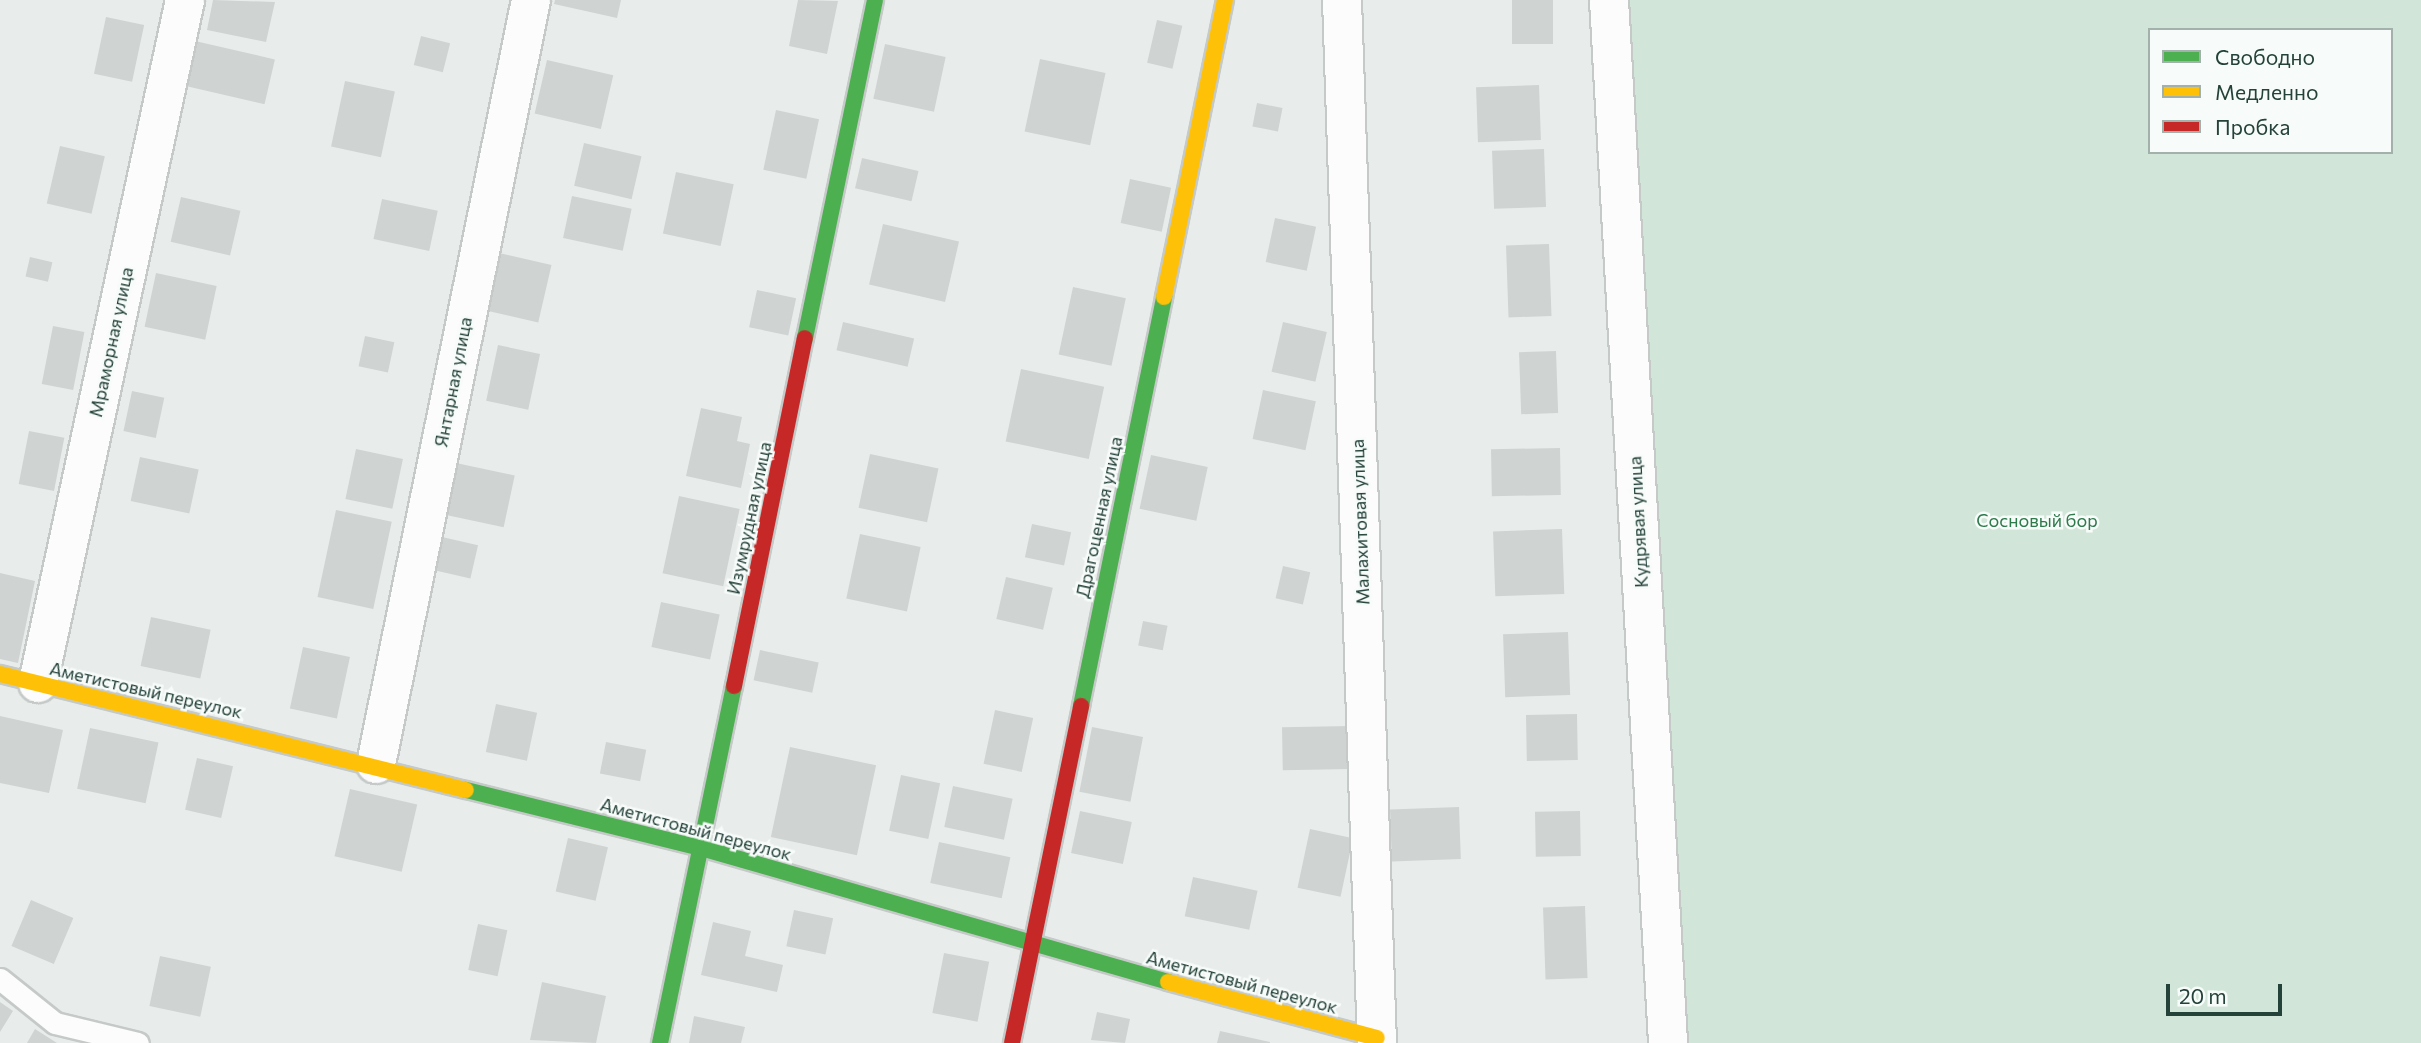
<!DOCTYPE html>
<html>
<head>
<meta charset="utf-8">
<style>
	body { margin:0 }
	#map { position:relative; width:2421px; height:1043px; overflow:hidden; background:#e8edeb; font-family:Commissioner,sans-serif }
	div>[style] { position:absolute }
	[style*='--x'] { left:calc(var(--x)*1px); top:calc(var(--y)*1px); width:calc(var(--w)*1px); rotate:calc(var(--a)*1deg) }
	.green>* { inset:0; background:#d1e6d8 }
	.building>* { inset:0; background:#cfd4d2; transform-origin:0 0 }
	.roads { filter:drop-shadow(2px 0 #c5cac8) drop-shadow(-2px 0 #c5cac8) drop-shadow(0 2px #c5cac8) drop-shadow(0 -2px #c5cac8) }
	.lane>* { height:21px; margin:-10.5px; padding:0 10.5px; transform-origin:10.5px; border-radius:10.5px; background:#fcfcfc }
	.street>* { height:38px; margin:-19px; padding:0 19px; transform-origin:19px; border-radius:19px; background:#fcfcfc }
	.fast>* { height:16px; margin:-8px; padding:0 8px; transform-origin:8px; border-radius:8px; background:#4caf50 }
	.slow>* { height:16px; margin:-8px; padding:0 8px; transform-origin:8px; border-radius:8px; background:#ffc107 }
	.jam>* { height:16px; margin:-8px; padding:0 8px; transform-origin:8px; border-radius:8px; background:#c62828 }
	span { translate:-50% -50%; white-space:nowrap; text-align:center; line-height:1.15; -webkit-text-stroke:5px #f7fbf9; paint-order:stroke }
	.street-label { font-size:18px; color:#24423a }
	.park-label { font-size:18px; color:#2d7a4b }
	.legend { position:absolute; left:2148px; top:28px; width:245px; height:126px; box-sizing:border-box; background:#f7fbf9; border:2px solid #a3b1ad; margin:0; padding:9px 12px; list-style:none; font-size:21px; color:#24423a }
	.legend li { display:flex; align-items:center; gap:14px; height:35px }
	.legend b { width:35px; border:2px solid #a3b1ad }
	.scale { position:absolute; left:2166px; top:984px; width:116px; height:32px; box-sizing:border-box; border:4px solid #24423a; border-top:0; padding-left:9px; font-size:21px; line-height:24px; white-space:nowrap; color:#24423a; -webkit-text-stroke:5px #f7fbf9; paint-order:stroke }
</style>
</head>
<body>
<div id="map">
	<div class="green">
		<div style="clip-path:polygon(evenodd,1621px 0,2421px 0,2421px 1043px,1680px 1043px,1621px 0,2150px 30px,2391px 30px,2391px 152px,2150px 152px,2150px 30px)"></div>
	</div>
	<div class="building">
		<div style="clip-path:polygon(213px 0,275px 2px,266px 42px,207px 30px)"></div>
		<div style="clip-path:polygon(555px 0,621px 0,617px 18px,554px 4px)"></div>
		<div style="clip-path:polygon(798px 0,838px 1px,827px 54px,789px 46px)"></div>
		<div style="left:1512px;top:0;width:41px;height:44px"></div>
		<div style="left:106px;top:17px;width:39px;height:58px;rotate:12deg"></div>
		<div style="left:1157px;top:20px;width:26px;height:44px;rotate:13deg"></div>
		<div style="left:421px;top:36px;width:30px;height:30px;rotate:14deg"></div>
		<div style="left:195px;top:41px;width:82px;height:46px;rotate:13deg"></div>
		<div style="left:885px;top:44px;width:62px;height:56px;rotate:12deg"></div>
		<div style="left:1040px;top:59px;width:67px;height:74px;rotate:12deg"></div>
		<div style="left:547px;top:60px;width:68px;height:55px;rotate:13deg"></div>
		<div style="left:345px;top:81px;width:51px;height:67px;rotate:12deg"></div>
		<div style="left:1539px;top:85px;width:55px;height:63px;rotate:88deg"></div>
		<div style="left:1257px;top:103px;width:26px;height:24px;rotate:11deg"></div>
		<div style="left:776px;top:110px;width:44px;height:61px;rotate:12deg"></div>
		<div style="left:584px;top:143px;width:59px;height:44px;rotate:13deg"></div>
		<div style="left:60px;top:146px;width:46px;height:59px;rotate:13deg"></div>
		<div style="left:1544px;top:149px;width:58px;height:52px;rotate:88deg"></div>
		<div style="left:862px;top:158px;width:58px;height:31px;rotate:13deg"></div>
		<div style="left:676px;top:172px;width:59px;height:63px;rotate:12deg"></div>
		<div style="left:1130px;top:179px;width:42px;height:45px;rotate:12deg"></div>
		<div style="left:572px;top:196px;width:61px;height:43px;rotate:12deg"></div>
		<div style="left:181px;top:197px;width:61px;height:46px;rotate:13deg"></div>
		<div style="left:382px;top:199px;width:57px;height:41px;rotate:12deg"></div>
		<div style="left:1275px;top:218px;width:42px;height:45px;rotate:12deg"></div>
		<div style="left:883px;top:224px;width:78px;height:62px;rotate:13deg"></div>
		<div style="left:1549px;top:244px;width:72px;height:43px;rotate:88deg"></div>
		<div style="left:495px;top:252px;width:58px;height:59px;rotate:13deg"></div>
		<div style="left:30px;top:257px;width:23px;height:20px;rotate:13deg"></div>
		<div style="left:156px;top:273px;width:62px;height:55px;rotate:12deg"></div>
		<div style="left:1073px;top:287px;width:54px;height:69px;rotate:12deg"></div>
		<div style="left:757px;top:290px;width:40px;height:38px;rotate:12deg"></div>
		<div style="left:843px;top:322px;width:73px;height:29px;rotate:13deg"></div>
		<div style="left:1283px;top:322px;width:45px;height:51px;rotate:13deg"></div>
		<div style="left:53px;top:326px;width:32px;height:59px;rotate:11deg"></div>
		<div style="left:365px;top:336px;width:30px;height:31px;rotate:12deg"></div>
		<div style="left:498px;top:345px;width:43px;height:57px;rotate:12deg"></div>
		<div style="left:1556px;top:351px;width:62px;height:37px;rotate:88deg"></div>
		<div style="left:1021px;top:369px;width:85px;height:74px;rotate:12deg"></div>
		<div style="left:1263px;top:390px;width:54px;height:50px;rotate:12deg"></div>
		<div style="left:132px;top:391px;width:33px;height:41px;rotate:12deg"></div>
		<div style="clip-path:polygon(701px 408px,742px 417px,737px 441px,750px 444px,741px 488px,686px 476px)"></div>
		<div style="left:29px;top:431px;width:36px;height:54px;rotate:11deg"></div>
		<div style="left:1560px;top:448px;width:47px;height:69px;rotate:89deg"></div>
		<div style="left:356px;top:449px;width:48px;height:51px;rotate:12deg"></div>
		<div style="left:870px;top:454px;width:70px;height:55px;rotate:12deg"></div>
		<div style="left:1151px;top:455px;width:58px;height:55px;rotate:12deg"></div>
		<div style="left:140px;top:457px;width:60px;height:45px;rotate:12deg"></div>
		<div style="left:456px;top:463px;width:60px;height:53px;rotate:12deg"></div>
		<div style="left:679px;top:496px;width:62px;height:79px;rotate:12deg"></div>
		<div style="left:336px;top:510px;width:57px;height:89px;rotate:12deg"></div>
		<div style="left:1032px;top:524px;width:40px;height:34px;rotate:12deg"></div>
		<div style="left:1562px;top:529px;width:65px;height:69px;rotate:88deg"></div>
		<div style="left:860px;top:534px;width:62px;height:66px;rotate:12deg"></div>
		<div style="left:442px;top:537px;width:37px;height:34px;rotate:13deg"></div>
		<div style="left:1283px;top:566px;width:28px;height:33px;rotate:13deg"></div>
		<div style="clip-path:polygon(0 573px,35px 581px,18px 663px,0 659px)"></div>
		<div style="left:1006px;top:577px;width:48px;height:43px;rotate:13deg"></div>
		<div style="left:661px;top:602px;width:60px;height:46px;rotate:12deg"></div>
		<div style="left:151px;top:617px;width:61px;height:50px;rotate:12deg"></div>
		<div style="left:1143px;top:621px;width:25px;height:25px;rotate:11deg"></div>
		<div style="left:1568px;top:632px;width:63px;height:65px;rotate:88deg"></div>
		<div style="left:303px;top:647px;width:48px;height:63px;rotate:12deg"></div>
		<div style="left:760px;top:650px;width:60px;height:31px;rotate:12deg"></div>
		<div style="left:496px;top:704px;width:42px;height:49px;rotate:12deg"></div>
		<div style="left:995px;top:710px;width:39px;height:55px;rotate:12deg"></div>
		<div style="left:1577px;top:714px;width:46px;height:51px;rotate:89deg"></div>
		<div style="clip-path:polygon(0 716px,63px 730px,49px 793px,0 783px)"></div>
		<div style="left:1350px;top:726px;width:43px;height:68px;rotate:89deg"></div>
		<div style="left:1092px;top:727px;width:52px;height:66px;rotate:11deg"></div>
		<div style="left:90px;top:728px;width:70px;height:62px;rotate:12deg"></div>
		<div style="left:606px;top:742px;width:41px;height:32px;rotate:11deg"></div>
		<div style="left:790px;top:747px;width:88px;height:92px;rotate:12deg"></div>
		<div style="left:197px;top:758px;width:37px;height:53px;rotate:13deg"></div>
		<div style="left:901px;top:775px;width:40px;height:57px;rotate:12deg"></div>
		<div style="left:953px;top:786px;width:61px;height:42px;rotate:12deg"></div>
		<div style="left:350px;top:789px;width:69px;height:69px;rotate:13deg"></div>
		<div style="left:1459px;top:807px;width:52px;height:69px;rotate:88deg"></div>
		<div style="left:1080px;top:811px;width:53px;height:43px;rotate:12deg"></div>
		<div style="left:1580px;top:811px;width:45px;height:45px;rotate:89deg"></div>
		<div style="left:1310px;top:829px;width:44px;height:60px;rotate:12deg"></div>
		<div style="left:568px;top:838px;width:41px;height:55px;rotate:13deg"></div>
		<div style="left:939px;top:842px;width:73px;height:42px;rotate:12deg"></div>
		<div style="left:1193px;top:877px;width:66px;height:40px;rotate:12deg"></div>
		<div style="left:31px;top:900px;width:46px;height:50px;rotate:23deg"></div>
		<div style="left:1585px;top:906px;width:72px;height:42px;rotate:88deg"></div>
		<div style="left:794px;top:910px;width:40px;height:37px;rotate:12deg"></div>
		<div style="clip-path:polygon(713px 922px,751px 931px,745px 956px,783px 965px,777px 992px,701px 975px)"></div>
		<div style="left:478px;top:924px;width:30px;height:47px;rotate:12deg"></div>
		<div style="left:944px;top:953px;width:46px;height:61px;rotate:11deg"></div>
		<div style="left:160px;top:956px;width:52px;height:51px;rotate:12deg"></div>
		<div style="clip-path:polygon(542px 982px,606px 996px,596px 1043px,530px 1040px)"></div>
		<div style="clip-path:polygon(0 1002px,13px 1011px,0 1032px)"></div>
		<div style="clip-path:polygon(1097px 1012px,1130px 1019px,1125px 1043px,1091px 1040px)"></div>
		<div style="clip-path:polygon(694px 1016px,745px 1027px,741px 1043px,689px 1043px)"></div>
		<div style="clip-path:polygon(35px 1029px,57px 1043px,27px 1043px)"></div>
		<div style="clip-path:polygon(1220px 1031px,1270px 1042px,1270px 1043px,1217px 1043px)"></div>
	</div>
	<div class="roads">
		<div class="lane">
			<div style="--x:0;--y:979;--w:70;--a:38.7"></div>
			<div style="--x:55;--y:1023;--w:85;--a:13.5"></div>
		</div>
		<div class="street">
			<div style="--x:1342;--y:0;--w:1044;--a:88.08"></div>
			<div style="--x:1609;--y:0;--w:1045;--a:86.76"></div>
			<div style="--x:38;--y:683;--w:699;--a:-77.85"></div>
			<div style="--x:376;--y:764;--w:780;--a:-78.53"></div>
		</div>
		<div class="fast">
			<div style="--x:805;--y:338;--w:345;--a:-78.3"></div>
			<div style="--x:1081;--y:706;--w:417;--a:-78.5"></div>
			<div style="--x:466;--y:790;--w:242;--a:13.9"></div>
			<div style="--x:701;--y:848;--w:486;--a:16"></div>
			<div style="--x:660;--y:1043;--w:365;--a:-78.3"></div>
		</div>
		<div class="slow">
			<div style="--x:1164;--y:297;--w:303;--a:-78.4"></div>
			<div style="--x:0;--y:674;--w:480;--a:14"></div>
			<div style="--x:1168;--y:982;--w:216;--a:15"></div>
		</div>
		<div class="jam">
			<div style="--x:734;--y:686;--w:355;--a:-78.5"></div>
			<div style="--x:1012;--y:1043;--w:344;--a:-78.4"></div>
		</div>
	</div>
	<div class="street-label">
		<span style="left:111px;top:342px;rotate:-78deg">Мраморная улица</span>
		<span style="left:453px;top:382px;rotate:-79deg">Янтарная улица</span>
		<span style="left:1099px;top:517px;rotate:-78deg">Драгоценная улица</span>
		<span style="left:749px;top:518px;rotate:-78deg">Изумрудная улица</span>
		<span style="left:1360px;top:522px;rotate:-92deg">Малахитовая улица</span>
		<span style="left:1638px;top:522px;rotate:-93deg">Кудрявая улица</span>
		<span style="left:146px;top:690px;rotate:13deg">Аметистовый переулок</span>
		<span style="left:696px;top:829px;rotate:15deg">Аметистовый переулок</span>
		<span style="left:1242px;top:982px;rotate:15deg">Аметистовый переулок</span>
	</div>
	<div class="park-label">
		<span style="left:2037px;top:520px">Сосновый бор</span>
	</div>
	<ul class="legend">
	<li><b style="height:9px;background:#4caf50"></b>Свободно</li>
	<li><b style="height:9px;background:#ffc107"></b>Медленно</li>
	<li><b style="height:9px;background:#c62828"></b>Пробка</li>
	</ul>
	<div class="scale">20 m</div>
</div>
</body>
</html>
